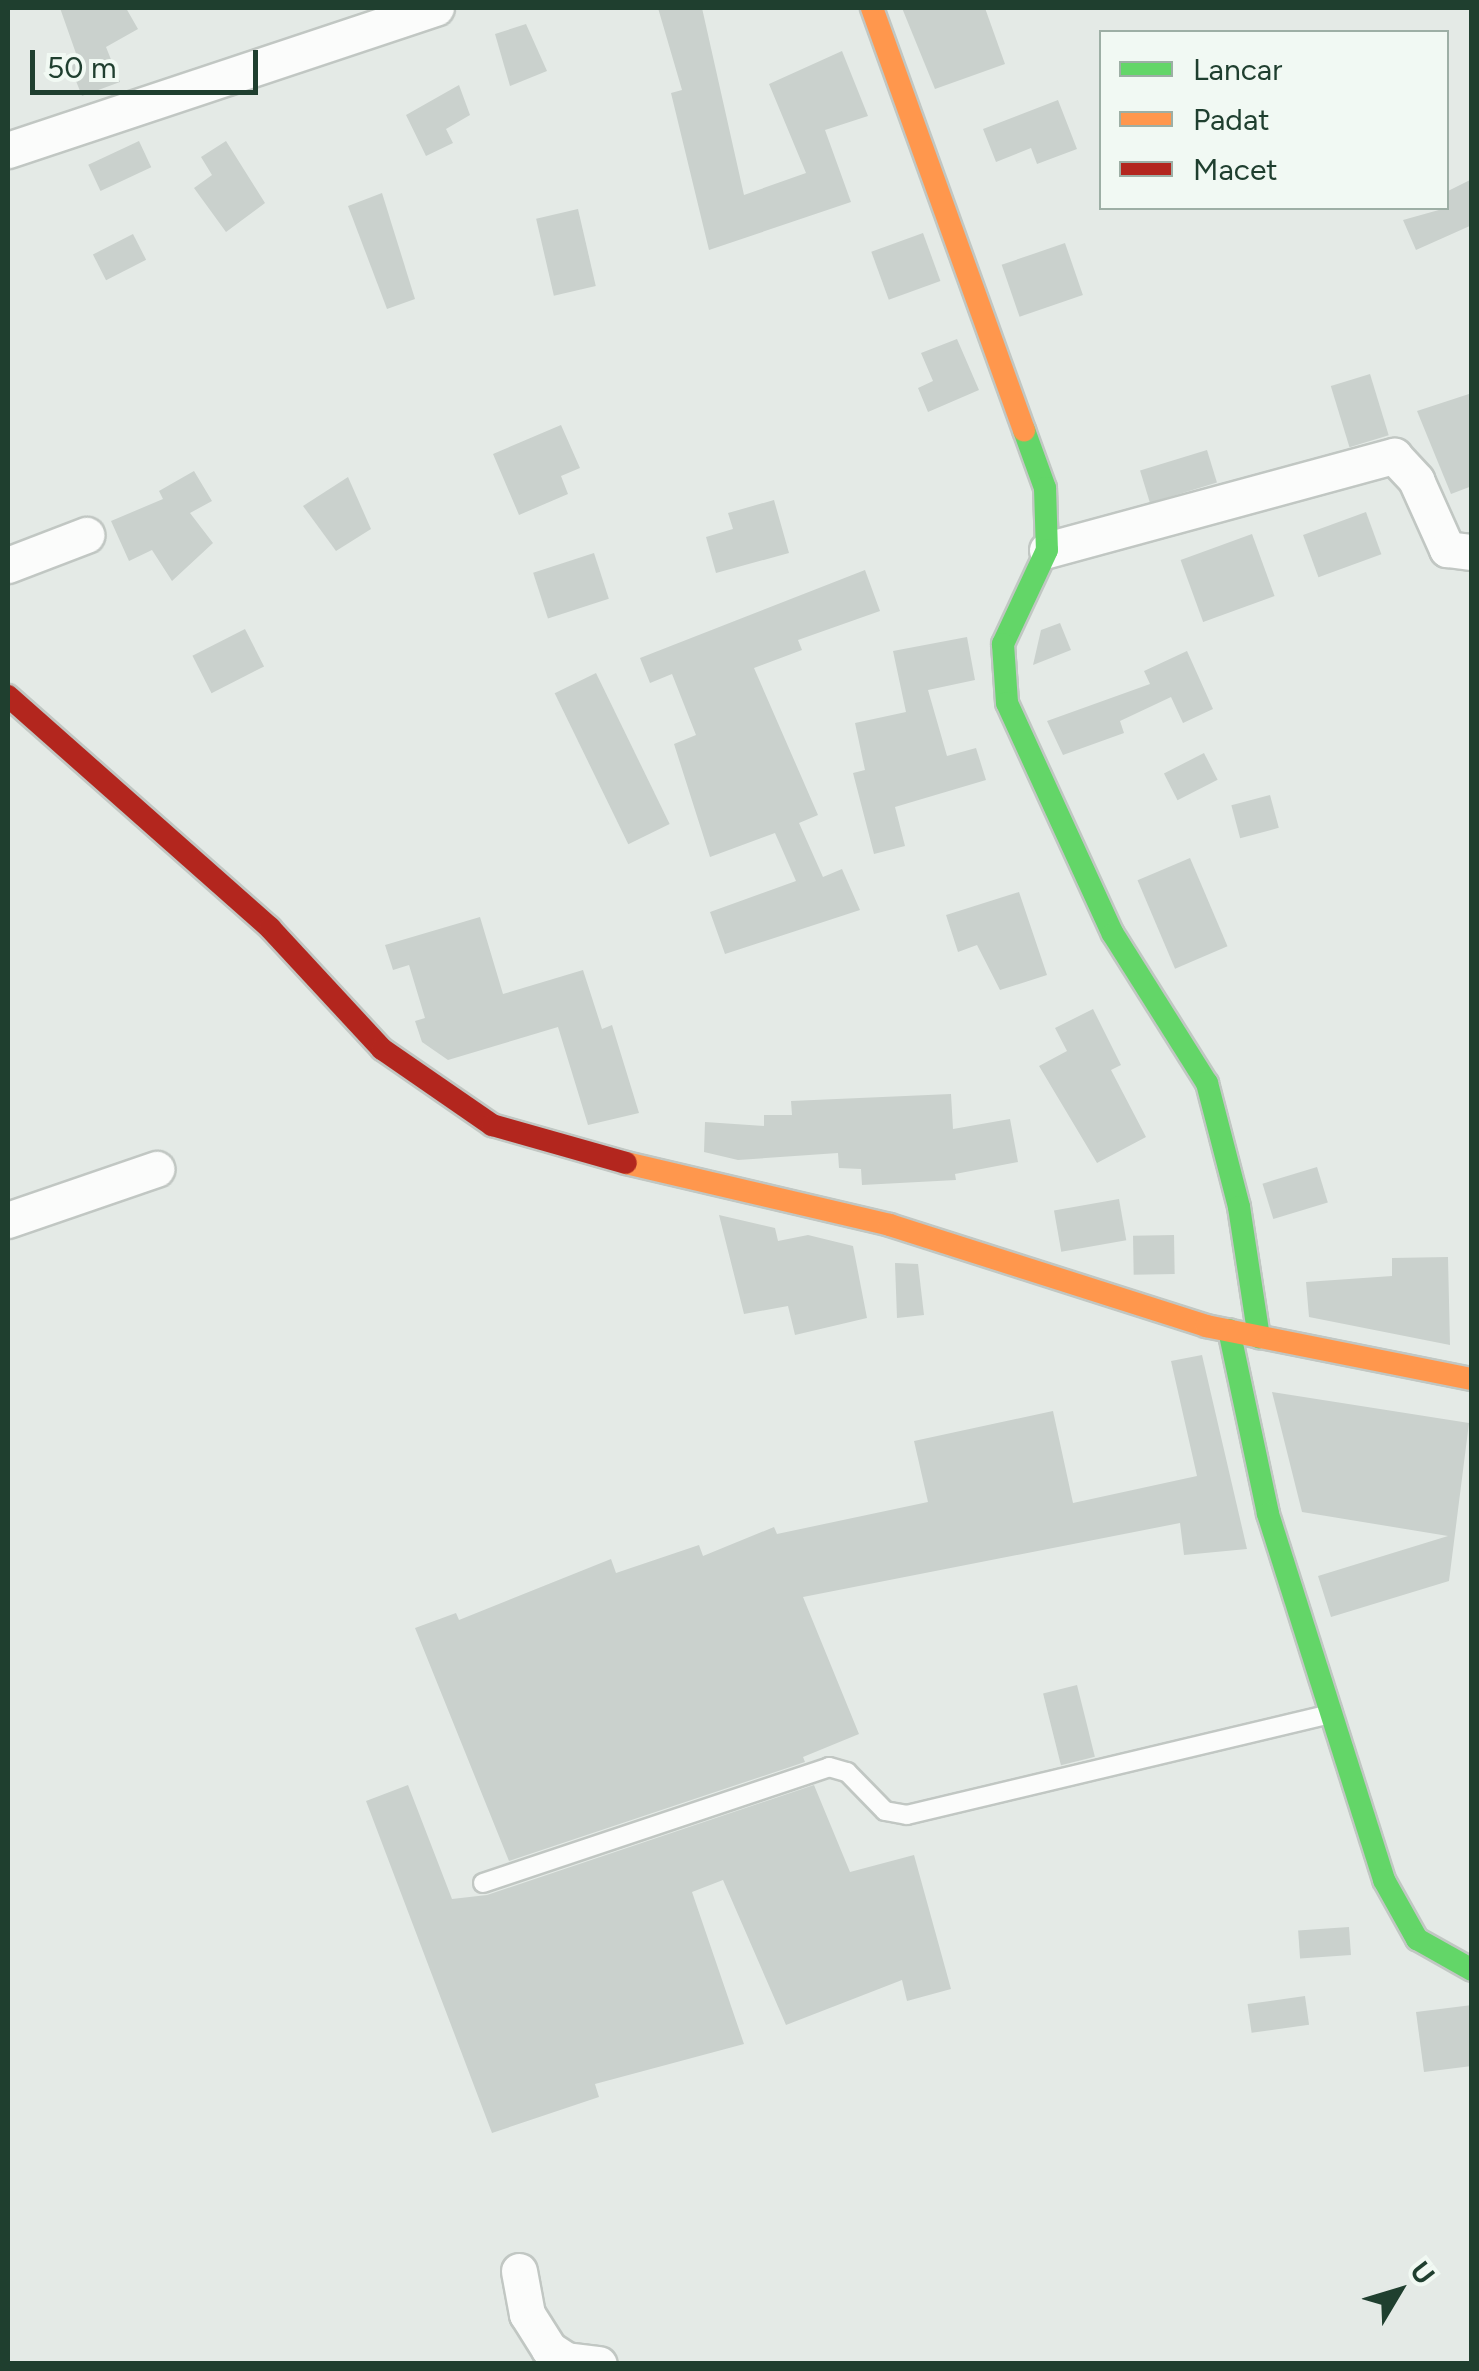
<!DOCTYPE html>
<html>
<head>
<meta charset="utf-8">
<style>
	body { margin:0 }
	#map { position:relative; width:1479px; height:2371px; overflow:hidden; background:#e4eae6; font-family:Figtree,sans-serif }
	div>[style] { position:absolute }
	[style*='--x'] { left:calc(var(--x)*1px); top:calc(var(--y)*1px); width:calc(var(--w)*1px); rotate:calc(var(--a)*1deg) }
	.building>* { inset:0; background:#cad1cd; transform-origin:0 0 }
	.roads { filter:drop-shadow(2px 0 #c1c7c3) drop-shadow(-2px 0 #c1c7c3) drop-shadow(0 2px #c1c7c3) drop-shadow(0 -2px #c1c7c3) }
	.lane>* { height:18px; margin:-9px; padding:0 9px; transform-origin:9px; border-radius:9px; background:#fbfcfb }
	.street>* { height:35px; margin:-17.5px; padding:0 17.5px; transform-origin:17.5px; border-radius:17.5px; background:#fbfcfb }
	.fast>* { height:22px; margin:-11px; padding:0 11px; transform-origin:11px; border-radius:11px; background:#63d668 }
	.slow>* { height:22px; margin:-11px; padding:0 11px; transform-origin:11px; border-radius:11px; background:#ff974d }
	.jam>* { height:22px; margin:-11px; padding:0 11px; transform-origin:11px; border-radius:11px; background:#b3261e }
	span { translate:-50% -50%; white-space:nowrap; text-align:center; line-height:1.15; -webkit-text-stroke:10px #f1f9f3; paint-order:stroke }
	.frame { position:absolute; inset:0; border:10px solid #1f3f2f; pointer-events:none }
	.legend { position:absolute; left:1099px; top:30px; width:350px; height:180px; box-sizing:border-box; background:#f1f9f3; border:2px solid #9dafa5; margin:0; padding:12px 18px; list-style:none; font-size:30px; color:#1f3f2f }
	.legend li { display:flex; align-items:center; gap:20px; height:50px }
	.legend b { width:50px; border:2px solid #9dafa5 }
	.north { position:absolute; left:1349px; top:2241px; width:100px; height:100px; -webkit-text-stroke:8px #f1f9f3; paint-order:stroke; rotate:52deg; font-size:28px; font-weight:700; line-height:40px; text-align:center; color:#1f3f2f }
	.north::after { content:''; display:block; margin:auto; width:35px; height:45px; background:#1f3f2f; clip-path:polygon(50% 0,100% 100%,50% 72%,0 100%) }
	.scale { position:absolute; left:30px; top:50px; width:228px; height:45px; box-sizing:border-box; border:5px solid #1f3f2f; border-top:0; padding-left:12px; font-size:30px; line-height:35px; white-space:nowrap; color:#1f3f2f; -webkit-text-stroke:8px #f1f9f3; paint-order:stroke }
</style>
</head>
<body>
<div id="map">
	<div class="building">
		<div style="clip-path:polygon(60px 8px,126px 8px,138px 29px,106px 47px,120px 82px,82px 96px,70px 66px,79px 62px)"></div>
		<div style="clip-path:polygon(658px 8px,702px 8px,744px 195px,806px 173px,769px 84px,842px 51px,868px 116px,825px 130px,851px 202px,709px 250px,671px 93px,682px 90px)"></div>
		<div style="clip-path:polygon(902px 8px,985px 8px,1005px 64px,935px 89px)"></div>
		<div style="clip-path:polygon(526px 24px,547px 71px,510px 86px,495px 34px)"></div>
		<div style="clip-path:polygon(459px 85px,470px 115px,446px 129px,453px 143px,426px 156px,406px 115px)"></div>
		<div style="clip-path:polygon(1058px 100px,1077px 149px,1037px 164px,1031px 148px,996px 162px,983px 129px)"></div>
		<div style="left:139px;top:141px;width:29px;height:56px;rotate:65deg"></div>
		<div style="clip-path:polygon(226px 141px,265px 203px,226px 232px,194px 188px,212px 175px,201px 157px)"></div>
		<div style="clip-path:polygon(1472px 179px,1472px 225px,1416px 250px,1403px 220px,1446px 208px,1446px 192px)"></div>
		<div style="clip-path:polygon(382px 193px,415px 299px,387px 309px,348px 206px)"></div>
		<div style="left:578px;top:209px;width:79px;height:43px;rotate:77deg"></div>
		<div style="left:923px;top:233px;width:51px;height:55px;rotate:70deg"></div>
		<div style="left:133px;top:234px;width:29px;height:45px;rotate:63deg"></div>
		<div style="left:1065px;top:243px;width:55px;height:67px;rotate:71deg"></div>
		<div style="clip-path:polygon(957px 339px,979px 390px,928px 412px,918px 388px,933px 381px,921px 353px)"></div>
		<div style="left:1370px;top:374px;width:64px;height:41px;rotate:73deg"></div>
		<div style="clip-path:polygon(1472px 393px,1472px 486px,1451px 494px,1417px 411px)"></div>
		<div style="clip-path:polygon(561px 425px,580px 468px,561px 476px,568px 494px,519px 515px,493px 454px)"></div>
		<div style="left:1207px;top:450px;width:34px;height:70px;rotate:73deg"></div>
		<div style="clip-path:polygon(194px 471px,212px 501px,190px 513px,213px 543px,172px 581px,152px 550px,129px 561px,111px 521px,163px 499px,159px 491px)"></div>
		<div style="clip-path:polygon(348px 477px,371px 529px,336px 551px,303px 506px)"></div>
		<div style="clip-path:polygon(774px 500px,789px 553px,716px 573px,706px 537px,733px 529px,728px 513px)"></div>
		<div style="left:1366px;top:512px;width:45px;height:67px;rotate:70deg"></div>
		<div style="left:1252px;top:534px;width:66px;height:76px;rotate:70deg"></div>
		<div style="left:594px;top:553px;width:48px;height:64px;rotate:72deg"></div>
		<div style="clip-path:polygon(865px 570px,880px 611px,798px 640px,802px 650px,754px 668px,818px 815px,799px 823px,823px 877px,842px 869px,860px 910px,725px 954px,710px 912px,796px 881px,775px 833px,710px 857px,674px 744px,696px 735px,672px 674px,650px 683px,640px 658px)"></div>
		<div style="clip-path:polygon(1060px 623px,1071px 650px,1033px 665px,1041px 630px)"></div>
		<div style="left:245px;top:629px;width:42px;height:59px;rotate:63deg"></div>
		<div style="clip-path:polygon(967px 637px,975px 680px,928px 690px,947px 756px,976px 748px,986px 780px,895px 807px,905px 846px,874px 854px,853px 773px,865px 770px,855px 723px,906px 712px,893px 651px)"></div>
		<div style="clip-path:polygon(1187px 651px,1213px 709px,1183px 723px,1171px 697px,1120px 721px,1124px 733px,1063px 755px,1047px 721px,1150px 684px,1144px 671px)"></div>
		<div style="left:596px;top:673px;width:168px;height:46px;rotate:64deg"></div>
		<div style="left:1204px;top:753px;width:30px;height:45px;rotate:63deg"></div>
		<div style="left:1270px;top:795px;width:34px;height:40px;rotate:75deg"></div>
		<div style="left:1190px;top:858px;width:96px;height:57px;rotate:67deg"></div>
		<div style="clip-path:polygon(1019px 892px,1047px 975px,1000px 990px,977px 945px,958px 952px,946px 915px)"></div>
		<div style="clip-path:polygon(480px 917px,503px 994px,583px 970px,602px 1029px,612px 1025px,639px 1113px,588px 1125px,558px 1027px,448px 1060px,422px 1042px,415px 1021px,425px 1018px,409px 965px,393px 970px,385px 945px)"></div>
		<div style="clip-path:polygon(1093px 1009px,1121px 1065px,1111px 1070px,1146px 1137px,1097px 1163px,1039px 1066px,1067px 1051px,1055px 1028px)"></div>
		<div style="clip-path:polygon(951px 1094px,953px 1129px,1010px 1119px,1018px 1162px,955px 1174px,956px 1180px,862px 1185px,861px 1169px,839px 1168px,838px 1153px,738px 1160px,704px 1152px,705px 1122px,764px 1126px,764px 1115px,792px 1115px,791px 1101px)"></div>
		<div style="left:1317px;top:1167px;width:37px;height:57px;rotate:73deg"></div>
		<div style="left:1119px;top:1199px;width:42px;height:66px;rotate:80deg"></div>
		<div style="clip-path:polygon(719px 1215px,775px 1228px,778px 1241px,808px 1235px,853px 1246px,867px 1318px,795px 1335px,788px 1306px,744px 1314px)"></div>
		<div style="left:1174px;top:1235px;width:39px;height:41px;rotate:89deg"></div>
		<div style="clip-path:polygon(1448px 1257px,1450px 1345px,1309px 1317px,1306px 1282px,1392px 1276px,1392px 1258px)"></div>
		<div style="clip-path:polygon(895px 1263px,918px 1264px,924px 1315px,897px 1318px)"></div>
		<div style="clip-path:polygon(1202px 1355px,1247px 1549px,1184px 1555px,1180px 1523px,803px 1597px,859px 1734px,803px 1757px,805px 1762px,509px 1861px,415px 1628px,456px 1613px,459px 1620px,611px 1559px,616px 1573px,699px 1545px,703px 1556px,774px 1527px,777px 1534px,928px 1502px,914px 1441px,1053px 1411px,1073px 1503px,1197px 1476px,1171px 1361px)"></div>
		<div style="clip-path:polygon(1272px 1392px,1469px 1423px,1449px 1581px,1331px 1617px,1318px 1576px,1448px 1536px,1302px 1512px)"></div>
		<div style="left:1077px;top:1685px;width:74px;height:35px;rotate:76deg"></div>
		<div style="clip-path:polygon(408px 1785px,452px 1899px,487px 1895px,814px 1785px,850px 1872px,914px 1855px,951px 1989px,907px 2001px,902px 1980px,786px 2025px,723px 1880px,692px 1892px,744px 2044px,595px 2084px,599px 2097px,492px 2133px,366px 1801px)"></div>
		<div style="left:1349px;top:1927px;width:28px;height:51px;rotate:86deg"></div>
		<div style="left:1305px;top:1996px;width:29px;height:58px;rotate:82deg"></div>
		<div style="clip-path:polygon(1472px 2005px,1472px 2066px,1424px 2072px,1416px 2012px)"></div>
	</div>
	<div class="roads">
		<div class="lane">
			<div style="--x:483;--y:1883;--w:365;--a:-18.5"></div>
			<div style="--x:829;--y:1767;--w:19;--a:16"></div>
			<div style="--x:847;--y:1772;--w:54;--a:45.7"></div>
			<div style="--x:885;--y:1811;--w:22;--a:10"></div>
			<div style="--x:907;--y:1815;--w:435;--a:-13.4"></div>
		</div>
		<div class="street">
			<div style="--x:8;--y:150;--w:451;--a:-18.4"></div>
			<div style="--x:1047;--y:550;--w:360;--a:-15.2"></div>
			<div style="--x:1394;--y:456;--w:33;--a:47"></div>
			<div style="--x:1416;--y:480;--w:76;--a:65.8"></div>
			<div style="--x:1447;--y:549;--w:25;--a:7"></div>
			<div style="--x:8;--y:565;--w:84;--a:-21"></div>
			<div style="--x:8;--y:1220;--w:157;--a:-19"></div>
			<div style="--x:519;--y:2271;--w:44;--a:79.5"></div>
			<div style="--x:527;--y:2314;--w:41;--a:57.8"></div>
			<div style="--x:549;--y:2349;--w:20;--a:33"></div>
			<div style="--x:566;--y:2360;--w:33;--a:7"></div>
		</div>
		<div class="fast">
			<div style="--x:1024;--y:430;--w:62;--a:70.1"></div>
			<div style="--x:1045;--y:488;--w:62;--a:88.2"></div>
			<div style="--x:1047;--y:550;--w:104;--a:115.1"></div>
			<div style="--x:1003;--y:644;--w:59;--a:86.1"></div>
			<div style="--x:1007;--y:703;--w:254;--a:65.4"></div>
			<div style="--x:1113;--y:934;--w:176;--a:57.8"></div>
			<div style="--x:1207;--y:1083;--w:128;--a:75.5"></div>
			<div style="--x:1239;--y:1207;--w:132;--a:81.3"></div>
			<div style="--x:1229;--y:1330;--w:188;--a:78"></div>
			<div style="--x:1268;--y:1514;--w:384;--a:72.4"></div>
			<div style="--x:1384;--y:1880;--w:68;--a:60.8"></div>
			<div style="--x:1417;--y:1939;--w:63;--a:29.4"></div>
		</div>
		<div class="slow">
			<div style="--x:872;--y:8;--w:449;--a:70.2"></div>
			<div style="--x:626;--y:1163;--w:271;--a:13.2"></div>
			<div style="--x:890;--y:1225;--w:332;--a:17.7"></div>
			<div style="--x:1206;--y:1326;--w:271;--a:11.3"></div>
		</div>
		<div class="jam">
			<div style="--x:8;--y:696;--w:350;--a:41.5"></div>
			<div style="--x:270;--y:928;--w:165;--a:47.2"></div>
			<div style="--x:382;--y:1049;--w:134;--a:34.6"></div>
			<div style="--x:492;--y:1125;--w:139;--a:15.8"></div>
		</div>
	</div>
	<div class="frame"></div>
	<ul class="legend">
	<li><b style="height:12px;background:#63d668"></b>Lancar</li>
	<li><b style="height:12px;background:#ff974d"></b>Padat</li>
	<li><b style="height:12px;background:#b3261e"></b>Macet</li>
	</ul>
	<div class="north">U</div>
	<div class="scale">50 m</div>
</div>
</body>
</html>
